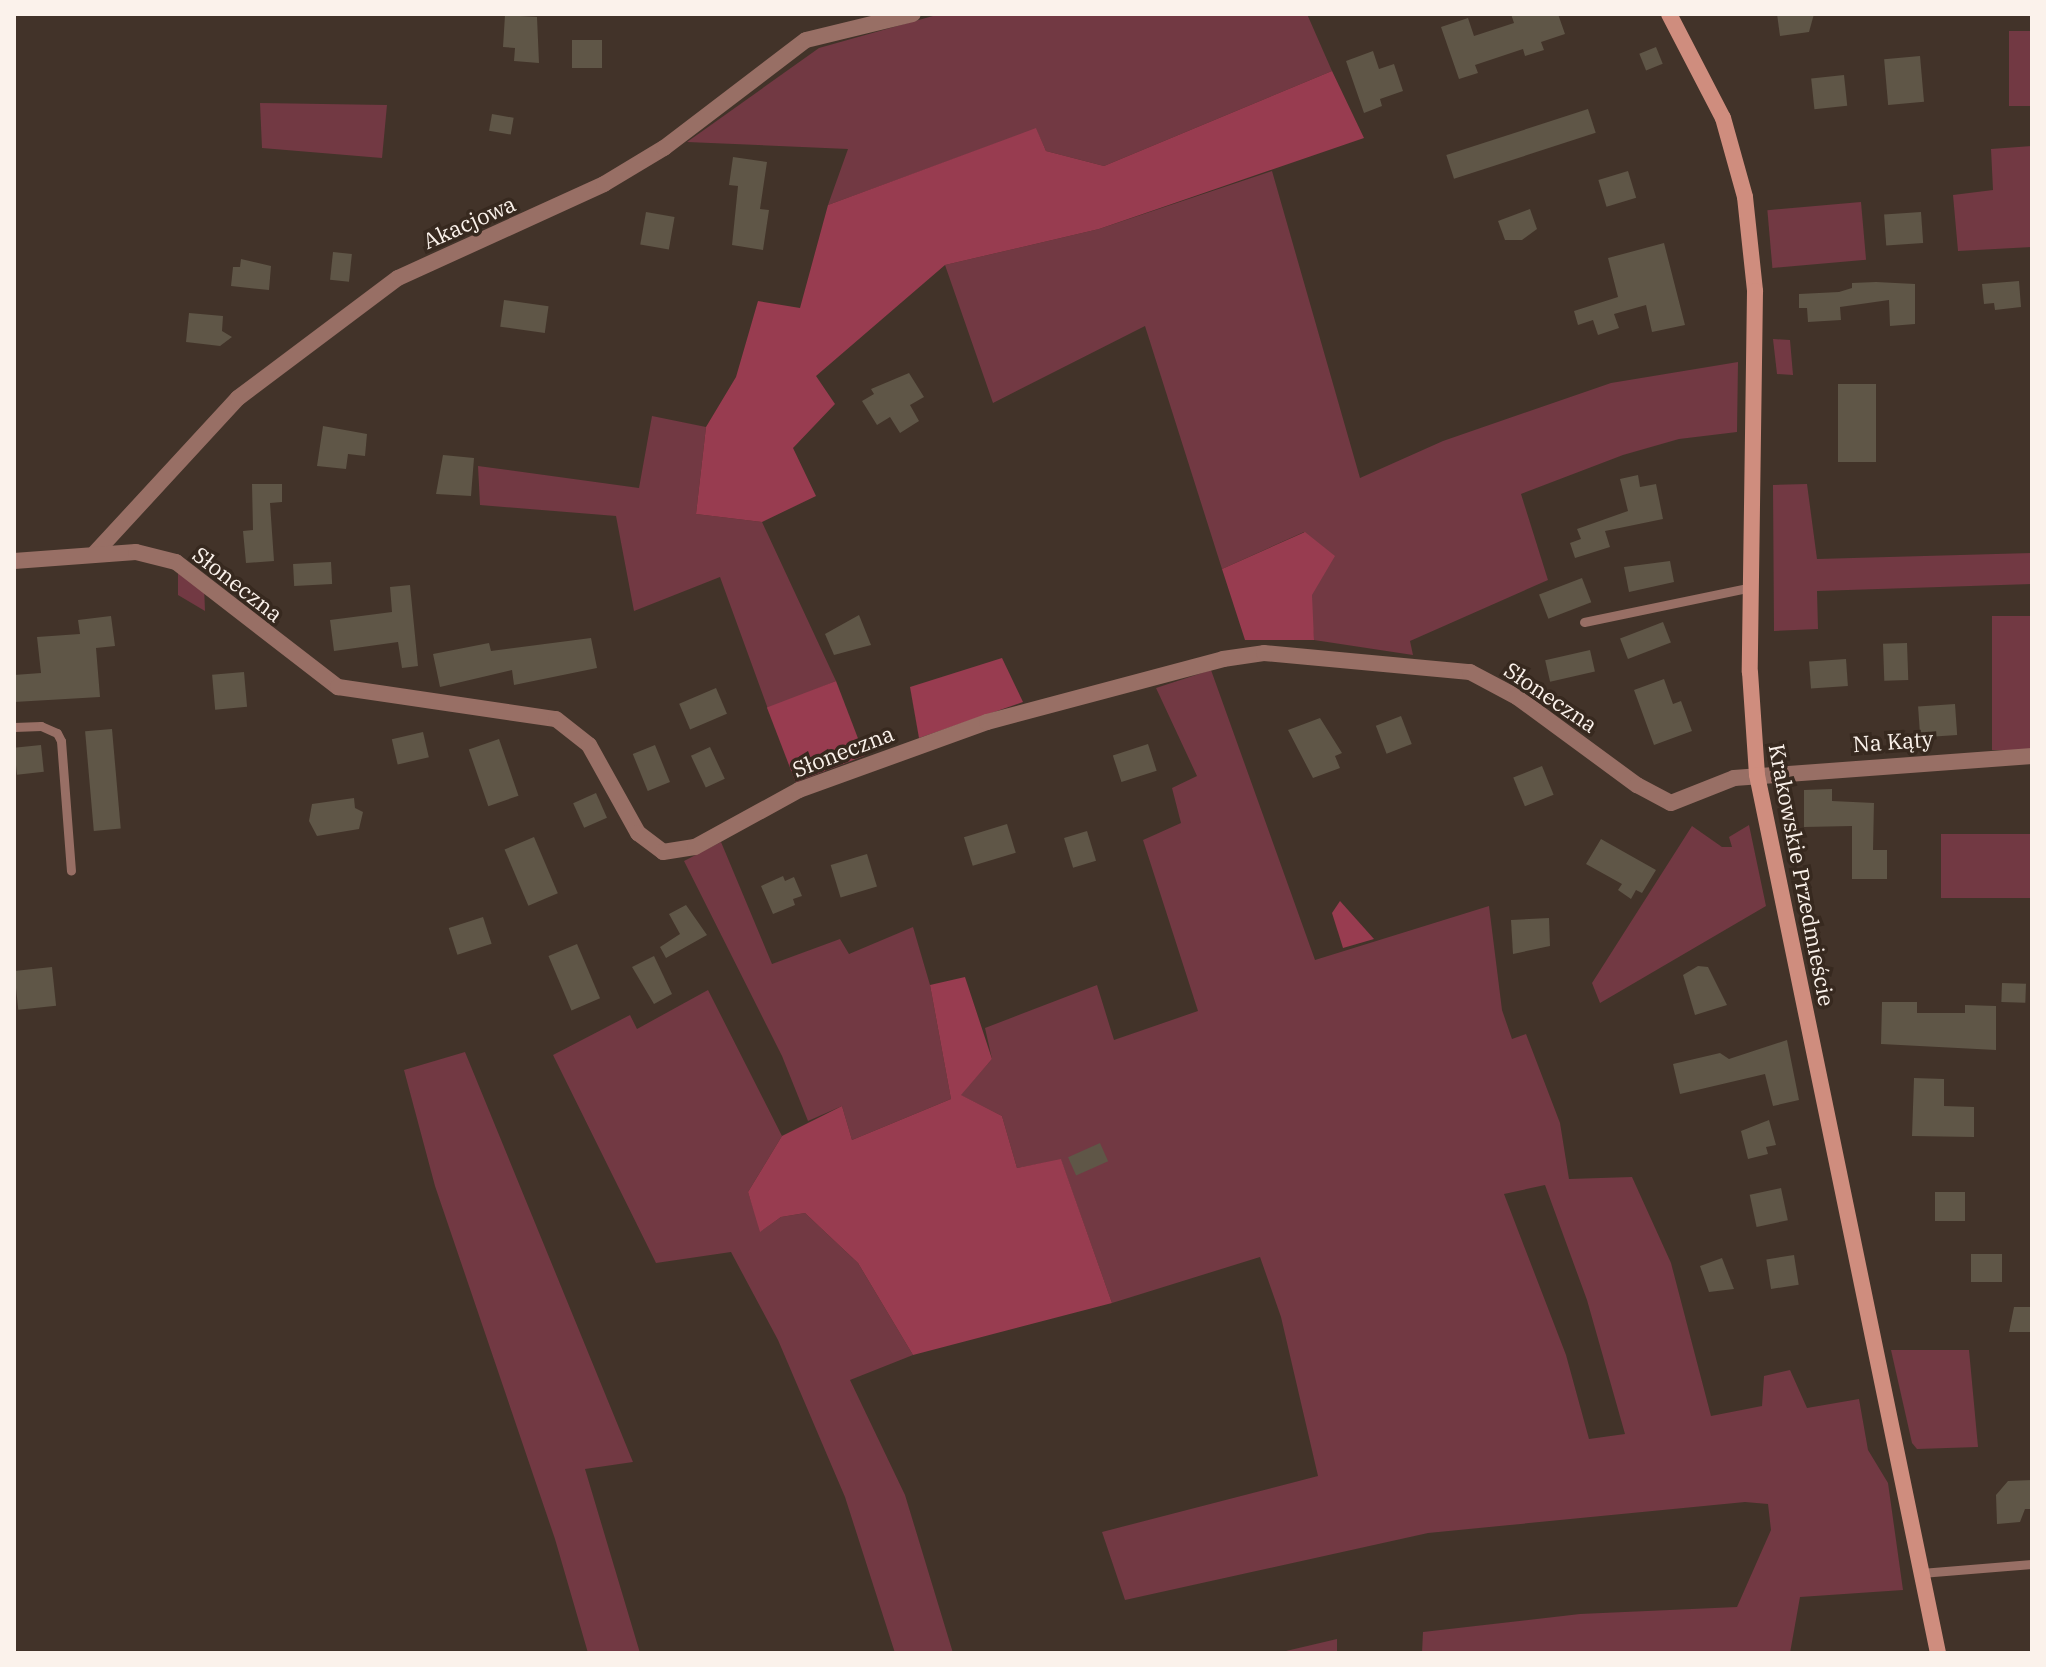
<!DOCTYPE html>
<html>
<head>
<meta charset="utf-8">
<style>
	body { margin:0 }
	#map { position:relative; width:2046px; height:1667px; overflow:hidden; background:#423329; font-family:"IBM Plex Serif",serif }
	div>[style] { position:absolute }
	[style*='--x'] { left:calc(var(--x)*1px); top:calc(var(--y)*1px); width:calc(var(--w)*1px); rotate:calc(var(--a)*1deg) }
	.green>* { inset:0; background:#723943; transform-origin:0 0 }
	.forest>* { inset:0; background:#983c50; transform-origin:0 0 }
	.building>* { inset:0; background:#5f5647; transform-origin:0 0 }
	.service>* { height:9px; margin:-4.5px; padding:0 4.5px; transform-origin:4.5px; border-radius:4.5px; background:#986f65 }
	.minor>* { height:16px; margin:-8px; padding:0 8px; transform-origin:8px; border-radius:8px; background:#986f65 }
	.secondary>* { height:16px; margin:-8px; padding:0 8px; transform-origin:8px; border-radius:8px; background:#cf8d7e }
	span { translate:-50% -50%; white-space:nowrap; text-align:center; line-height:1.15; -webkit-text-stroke:7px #37291f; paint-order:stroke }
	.street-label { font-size:22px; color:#fbf2eb }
	.frame { position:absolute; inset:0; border:16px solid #fbf2eb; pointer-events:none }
</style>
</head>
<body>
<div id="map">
	<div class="green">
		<div style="clip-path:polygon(940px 14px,1307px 14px,1332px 71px,1104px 166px,1046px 151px,1036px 129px,828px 205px,848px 149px,687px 142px,819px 48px)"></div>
		<div style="left:2009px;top:31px;width:23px;height:75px"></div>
		<div style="clip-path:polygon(260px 103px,387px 105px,382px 158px,262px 148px)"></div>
		<div style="clip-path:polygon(2032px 146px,2032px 247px,1958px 251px,1953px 195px,1993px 190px,1991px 149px)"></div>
		<div style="clip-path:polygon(1272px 171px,1360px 478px,1443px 441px,1611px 383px,1738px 362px,1737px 432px,1679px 439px,1623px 455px,1521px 494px,1548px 580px,1410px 641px,1413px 655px,1314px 640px,1304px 532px,1222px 569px,1145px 326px,993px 403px,945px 265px,1099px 229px)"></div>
		<div style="left:1861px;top:202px;width:58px;height:94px;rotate:85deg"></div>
		<div style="clip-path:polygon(1773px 339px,1790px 340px,1793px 375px,1777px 374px)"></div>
		<div style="clip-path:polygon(652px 416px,706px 427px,696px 514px,762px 522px,836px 681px,768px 709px,720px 577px,634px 611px,616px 516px,480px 505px,478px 466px,639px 488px)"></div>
		<div style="clip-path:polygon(1807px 484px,1817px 559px,2032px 553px,2032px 584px,1817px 591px,1818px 629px,1774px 631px,1773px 485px)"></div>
		<div style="clip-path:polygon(178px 570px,204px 586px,205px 611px,178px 595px)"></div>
		<div style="left:2032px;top:616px;width:134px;height:40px;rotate:90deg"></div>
		<div style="clip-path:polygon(evenodd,1211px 670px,1315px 960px,1489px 906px,1502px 1010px,1512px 1039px,1526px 1034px,1560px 1123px,1569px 1179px,1632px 1177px,1671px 1263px,1711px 1416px,1762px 1406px,1764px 1376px,1790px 1370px,1807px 1408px,1859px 1399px,1868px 1450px,1888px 1483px,1903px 1590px,1800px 1597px,1790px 1653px,1422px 1653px,1423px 1632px,1580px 1614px,1737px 1607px,1771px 1530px,1768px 1504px,1745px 1502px,1428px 1533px,1125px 1600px,1102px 1532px,1318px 1476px,1281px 1317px,1260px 1257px,1112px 1303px,1061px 1160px,1017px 1168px,1002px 1116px,960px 1095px,992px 1059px,985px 1028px,1097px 985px,1114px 1040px,1198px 1011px,1143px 840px,1181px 823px,1172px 788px,1197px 776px,1156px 688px,1211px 670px,1545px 1185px,1587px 1300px,1625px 1434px,1589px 1439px,1566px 1355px,1504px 1194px,1545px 1185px)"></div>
		<div style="clip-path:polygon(1749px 825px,1766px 906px,1600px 1003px,1592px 983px,1692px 826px,1722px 847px,1732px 847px,1729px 837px)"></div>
		<div style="left:2032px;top:834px;width:64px;height:91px;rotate:90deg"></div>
		<div style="clip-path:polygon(721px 842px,772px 964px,840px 939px,849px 954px,913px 927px,930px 985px,951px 1099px,852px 1140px,842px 1106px,808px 1121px,782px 1056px,684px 861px)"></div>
		<div style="clip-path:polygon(708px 990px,782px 1136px,748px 1192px,761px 1231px,781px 1217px,805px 1213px,858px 1263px,913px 1355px,850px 1380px,905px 1495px,953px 1653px,895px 1653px,845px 1497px,778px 1340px,731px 1252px,656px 1263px,553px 1055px,630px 1015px,637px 1029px)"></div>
		<div style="clip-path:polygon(465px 1052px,633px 1462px,585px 1469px,640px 1653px,588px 1653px,555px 1539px,435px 1186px,404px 1070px)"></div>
		<div style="clip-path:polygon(1891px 1350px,1969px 1350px,1978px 1447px,1917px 1449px,1912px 1443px)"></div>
		<div style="clip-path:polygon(1337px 1639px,1337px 1653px,1286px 1653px,1286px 1651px)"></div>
	</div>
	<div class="forest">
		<div style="clip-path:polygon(1332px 71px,1364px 138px,1099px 229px,945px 265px,816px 376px,835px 404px,793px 448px,816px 496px,762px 522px,696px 514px,706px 427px,736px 377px,758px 301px,800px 308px,828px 205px,1036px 128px,1046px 151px,1104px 166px)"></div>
		<div style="clip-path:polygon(1305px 532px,1335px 556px,1312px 595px,1314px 640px,1245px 640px,1222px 569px)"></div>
		<div style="clip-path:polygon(1002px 658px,1023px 702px,919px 738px,910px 687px)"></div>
		<div style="left:836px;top:681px;width:80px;height:74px;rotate:69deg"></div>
		<div style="clip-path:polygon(1340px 901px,1374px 939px,1343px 948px,1332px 913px)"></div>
		<div style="clip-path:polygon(965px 977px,992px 1059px,961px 1095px,1002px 1116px,1017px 1168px,1061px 1159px,1112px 1303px,913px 1355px,858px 1263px,805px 1213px,781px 1217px,760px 1232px,748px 1192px,782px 1136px,842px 1106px,852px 1140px,951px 1099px,930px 985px)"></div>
	</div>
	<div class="building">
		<div style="clip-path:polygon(1511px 14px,1558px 14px,1565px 34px,1541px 42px,1544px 50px,1525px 56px,1523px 49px,1475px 65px,1478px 73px,1459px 79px,1441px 27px,1468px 18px,1474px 36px,1514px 23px)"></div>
		<div style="clip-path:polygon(1777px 14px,1814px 14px,1809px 32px,1780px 36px)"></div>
		<div style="clip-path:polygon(505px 15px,537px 17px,539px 63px,514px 61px,515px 48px,503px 47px)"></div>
		<div style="left:572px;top:40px;width:30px;height:28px"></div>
		<div style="left:1656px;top:47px;width:18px;height:18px;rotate:68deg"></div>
		<div style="clip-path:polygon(1373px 51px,1379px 69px,1394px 64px,1403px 91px,1380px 99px,1382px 106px,1364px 113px,1346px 61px)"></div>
		<div style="left:1920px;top:56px;width:46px;height:36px;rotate:85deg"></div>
		<div style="left:1844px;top:75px;width:31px;height:33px;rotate:84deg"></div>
		<div style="left:1588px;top:109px;width:25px;height:149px;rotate:72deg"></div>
		<div style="left:492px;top:114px;width:22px;height:17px;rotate:10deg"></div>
		<div style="clip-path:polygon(733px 157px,767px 162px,760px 209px,769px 210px,763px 250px,732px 245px,738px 186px,729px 185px)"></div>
		<div style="left:1628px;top:171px;width:28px;height:31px;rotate:73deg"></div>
		<div style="clip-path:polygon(1530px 209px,1537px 229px,1522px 240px,1505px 240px,1498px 221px)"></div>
		<div style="left:646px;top:212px;width:29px;height:33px;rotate:10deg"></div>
		<div style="left:1921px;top:212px;width:31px;height:37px;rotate:86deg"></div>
		<div style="clip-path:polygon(1664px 243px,1685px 325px,1652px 332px,1646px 305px,1614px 314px,1619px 328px,1598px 335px,1593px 320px,1578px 325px,1574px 311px,1618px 297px,1608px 258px)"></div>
		<div style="left:333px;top:252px;width:19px;height:28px;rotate:6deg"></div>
		<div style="clip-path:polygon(241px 259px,271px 266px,269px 290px,231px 286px,233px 267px,240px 267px)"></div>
		<div style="clip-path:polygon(2019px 281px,2021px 307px,1995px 310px,1994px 303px,1984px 304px,1982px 284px)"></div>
		<div style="clip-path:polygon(1876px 282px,1915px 284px,1915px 324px,1890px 326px,1889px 300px,1840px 307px,1841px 320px,1808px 322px,1807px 308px,1799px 308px,1799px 294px,1839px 292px,1852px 288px,1852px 283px)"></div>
		<div style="left:504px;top:300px;width:45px;height:27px;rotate:8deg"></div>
		<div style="clip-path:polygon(189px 313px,223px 316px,222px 331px,232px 337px,220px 346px,186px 342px)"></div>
		<div style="clip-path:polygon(909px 373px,924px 397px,910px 405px,919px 421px,900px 433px,890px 417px,877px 425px,862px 401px,874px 394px,871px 389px)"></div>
		<div style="left:1876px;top:384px;width:78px;height:38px;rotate:90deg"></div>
		<div style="clip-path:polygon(323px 426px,367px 434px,365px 456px,348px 454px,346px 469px,317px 466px)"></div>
		<div style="clip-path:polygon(443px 455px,474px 458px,471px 496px,436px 494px)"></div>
		<div style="clip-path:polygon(1638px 475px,1640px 487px,1656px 484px,1663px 519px,1605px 531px,1610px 547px,1575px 558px,1570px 543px,1581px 539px,1577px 529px,1628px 511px,1620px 479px)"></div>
		<div style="clip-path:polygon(252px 484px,282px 484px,282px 502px,270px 503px,274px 561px,246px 563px,243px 531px,253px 530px)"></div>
		<div style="clip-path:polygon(1670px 561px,1674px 582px,1629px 592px,1624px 567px)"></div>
		<div style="left:331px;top:562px;width:22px;height:38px;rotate:87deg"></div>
		<div style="left:1582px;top:578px;width:26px;height:46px;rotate:69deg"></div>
		<div style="clip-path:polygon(410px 585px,418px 666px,402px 668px,398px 642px,334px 651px,330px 620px,392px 612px,390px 587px)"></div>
		<div style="clip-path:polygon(859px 615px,871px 645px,834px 655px,825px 634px)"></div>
		<div style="clip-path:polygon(111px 616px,115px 646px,96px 648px,100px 697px,14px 702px,14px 675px,41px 673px,37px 637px,80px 634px,78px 620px)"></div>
		<div style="left:1663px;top:622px;width:22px;height:46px;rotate:69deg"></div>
		<div style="clip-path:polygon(591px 638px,597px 668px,514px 685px,512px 670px,440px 687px,433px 654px,489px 643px,491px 651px)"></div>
		<div style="left:1907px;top:643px;width:37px;height:24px;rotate:88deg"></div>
		<div style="left:1590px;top:650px;width:22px;height:46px;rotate:77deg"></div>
		<div style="left:1846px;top:659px;width:27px;height:37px;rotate:86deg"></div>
		<div style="left:244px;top:672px;width:35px;height:32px;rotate:85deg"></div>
		<div style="clip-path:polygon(1664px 679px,1673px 704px,1681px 701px,1692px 731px,1654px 745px,1634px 690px)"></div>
		<div style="left:716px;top:688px;width:28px;height:40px;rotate:67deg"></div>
		<div style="left:1955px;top:704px;width:31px;height:37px;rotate:86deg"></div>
		<div style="left:1401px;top:716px;width:30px;height:27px;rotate:69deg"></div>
		<div style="clip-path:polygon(1320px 718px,1342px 753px,1335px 756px,1340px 768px,1313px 778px,1288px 730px)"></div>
		<div style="left:112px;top:729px;width:100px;height:27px;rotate:85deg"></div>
		<div style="left:423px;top:732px;width:26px;height:32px;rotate:77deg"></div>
		<div style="left:499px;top:739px;width:60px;height:32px;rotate:71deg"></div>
		<div style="left:1148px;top:744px;width:28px;height:37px;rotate:72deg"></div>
		<div style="left:41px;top:745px;width:27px;height:27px;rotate:84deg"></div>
		<div style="left:655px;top:745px;width:40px;height:24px;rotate:68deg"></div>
		<div style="left:710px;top:747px;width:35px;height:21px;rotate:65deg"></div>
		<div style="left:1542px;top:766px;width:31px;height:31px;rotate:68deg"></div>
		<div style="clip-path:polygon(1832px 789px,1832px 801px,1874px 803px,1873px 850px,1887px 850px,1887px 879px,1852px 879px,1852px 826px,1804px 827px,1804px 790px)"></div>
		<div style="left:596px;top:793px;width:27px;height:25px;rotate:66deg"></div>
		<div style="clip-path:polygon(354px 798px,355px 808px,363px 812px,359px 829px,317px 836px,309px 821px,312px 804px)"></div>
		<div style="left:1007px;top:824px;width:30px;height:45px;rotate:73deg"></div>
		<div style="left:1087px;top:831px;width:31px;height:24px;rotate:73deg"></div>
		<div style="left:534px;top:837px;width:61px;height:32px;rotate:67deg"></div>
		<div style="clip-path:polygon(1601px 839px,1656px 870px,1642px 893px,1636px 890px,1631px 899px,1618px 890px,1622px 884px,1586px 864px)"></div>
		<div style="left:867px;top:854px;width:34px;height:38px;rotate:73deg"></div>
		<div style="clip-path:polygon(783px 876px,785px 881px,794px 877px,802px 896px,793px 899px,795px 905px,773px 914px,761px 886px)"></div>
		<div style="clip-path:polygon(686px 905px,707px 935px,666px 958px,660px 947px,680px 934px,669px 914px)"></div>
		<div style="left:483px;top:917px;width:28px;height:36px;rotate:72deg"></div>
		<div style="clip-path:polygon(1549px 918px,1550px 946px,1513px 954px,1511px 920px)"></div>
		<div style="left:577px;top:944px;width:59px;height:31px;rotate:67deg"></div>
		<div style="clip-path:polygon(654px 956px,672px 994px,654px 1004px,632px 967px)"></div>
		<div style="clip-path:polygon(1698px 966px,1708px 967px,1727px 1005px,1695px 1015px,1683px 975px)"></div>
		<div style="left:52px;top:967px;width:39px;height:38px;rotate:84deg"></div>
		<div style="left:2002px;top:983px;width:24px;height:19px;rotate:2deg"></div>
		<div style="clip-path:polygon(1882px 1002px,1917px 1002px,1917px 1013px,1965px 1013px,1965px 1005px,1996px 1006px,1996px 1050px,1881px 1044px)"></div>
		<div style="clip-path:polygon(1787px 1040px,1799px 1100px,1773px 1106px,1765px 1074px,1680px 1094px,1673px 1064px,1720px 1053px,1729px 1059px)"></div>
		<div style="clip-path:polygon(1914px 1078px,1944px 1079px,1944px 1106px,1974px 1107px,1974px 1137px,1912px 1136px)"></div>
		<div style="clip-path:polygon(1769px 1120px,1776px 1145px,1766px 1147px,1768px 1154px,1748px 1159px,1741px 1131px)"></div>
		<div style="left:1100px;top:1143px;width:20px;height:35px;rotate:66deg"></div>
		<div style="left:1781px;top:1188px;width:33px;height:32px;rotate:78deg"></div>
		<div style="left:1935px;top:1192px;width:30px;height:29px"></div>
		<div style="left:1971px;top:1254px;width:31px;height:28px"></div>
		<div style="left:1794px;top:1255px;width:30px;height:28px;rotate:81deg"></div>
		<div style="clip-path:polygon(1722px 1258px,1734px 1289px,1709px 1292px,1700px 1266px)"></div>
		<div style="clip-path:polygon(2014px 1307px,2032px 1307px,2032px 1332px,2009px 1332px)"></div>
		<div style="clip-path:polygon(2032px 1480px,2032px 1509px,2025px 1509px,2020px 1522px,1997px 1524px,1996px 1495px,2008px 1481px)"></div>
	</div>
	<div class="service">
		<div style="--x:1584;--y:622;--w:171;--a:-11.8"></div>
		<div style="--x:14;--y:727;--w:27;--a:-2"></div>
		<div style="--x:41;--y:726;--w:17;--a:24"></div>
		<div style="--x:57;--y:733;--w:9;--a:63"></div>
		<div style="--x:61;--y:741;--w:130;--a:85.6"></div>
		<div style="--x:1921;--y:1573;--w:111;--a:-4.6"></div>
	</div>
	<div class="minor">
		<div style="--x:95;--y:553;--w:211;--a:-47.3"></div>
		<div style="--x:238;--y:398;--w:200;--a:-36.9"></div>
		<div style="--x:398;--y:278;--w:226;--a:-24.5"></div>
		<div style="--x:604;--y:184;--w:70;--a:-31"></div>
		<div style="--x:664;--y:148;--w:178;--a:-37.3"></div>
		<div style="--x:806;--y:40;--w:110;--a:-13.7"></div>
		<div style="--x:14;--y:561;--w:122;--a:-4.2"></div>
		<div style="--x:136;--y:552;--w:41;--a:14"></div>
		<div style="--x:176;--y:562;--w:205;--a:37.7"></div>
		<div style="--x:338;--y:687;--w:220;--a:8.4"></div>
		<div style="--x:556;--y:719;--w:42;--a:38.2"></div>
		<div style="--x:589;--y:745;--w:101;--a:60.9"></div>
		<div style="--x:638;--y:833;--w:31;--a:37"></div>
		<div style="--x:663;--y:852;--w:32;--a:-9"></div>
		<div style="--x:695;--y:847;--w:119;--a:-28.7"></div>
		<div style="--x:799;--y:790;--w:200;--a:-19.9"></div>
		<div style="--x:987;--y:722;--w:244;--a:-14.9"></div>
		<div style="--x:1223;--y:659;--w:41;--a:-8.3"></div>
		<div style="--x:1264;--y:653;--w:207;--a:5.3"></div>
		<div style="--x:1470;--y:672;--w:53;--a:28"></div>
		<div style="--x:1517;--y:697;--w:149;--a:36.3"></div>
		<div style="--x:1637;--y:785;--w:38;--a:28"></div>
		<div style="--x:1671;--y:803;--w:68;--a:-21.6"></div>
		<div style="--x:1734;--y:778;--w:299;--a:-4.2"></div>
	</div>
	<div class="secondary">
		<div style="--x:1669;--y:14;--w:117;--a:62.6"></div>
		<div style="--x:1723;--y:118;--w:82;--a:74.4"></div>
		<div style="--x:1745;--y:197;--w:95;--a:83.9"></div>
		<div style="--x:1755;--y:291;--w:381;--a:90.8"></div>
		<div style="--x:1750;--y:672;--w:103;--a:86.1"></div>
		<div style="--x:1757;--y:775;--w:896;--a:78.35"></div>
	</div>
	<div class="street-label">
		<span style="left:469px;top:222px;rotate:-24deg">Akacjowa</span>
		<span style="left:238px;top:584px;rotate:38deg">Słoneczna</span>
		<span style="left:1551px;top:697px;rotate:34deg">Słoneczna</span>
		<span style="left:1893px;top:741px;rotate:-4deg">Na Kąty</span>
		<span style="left:843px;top:751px;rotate:-21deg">Słoneczna</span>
		<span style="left:1802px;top:875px;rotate:79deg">Krakowskie Przedmieście</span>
	</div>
	<div class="frame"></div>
</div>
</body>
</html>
